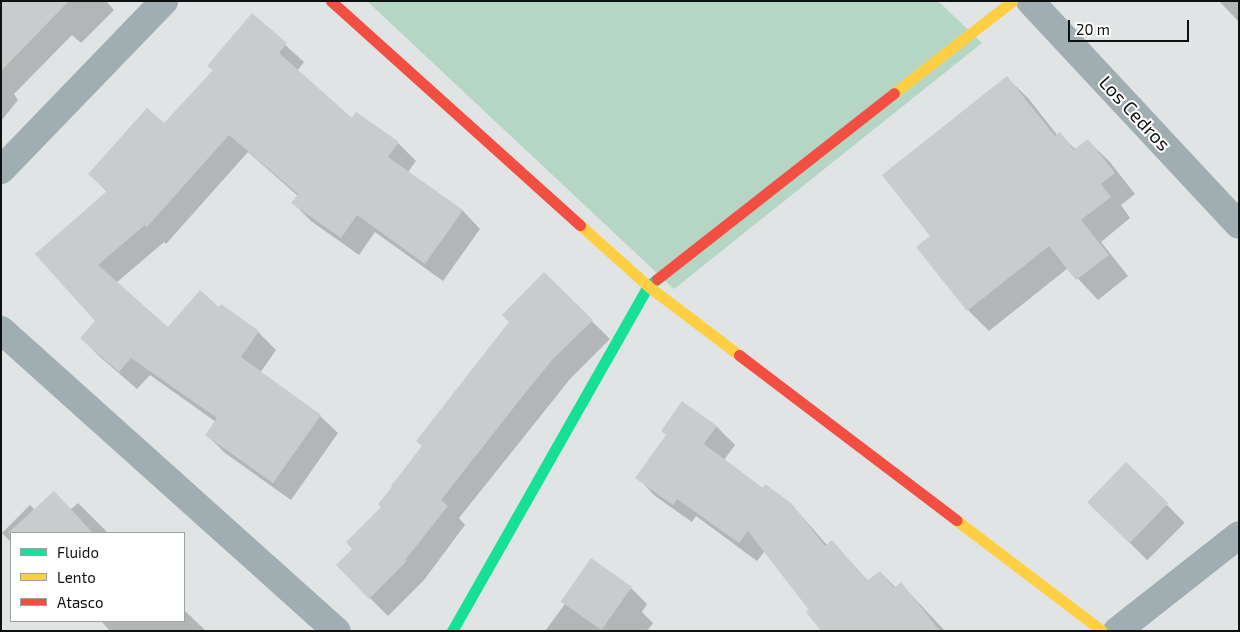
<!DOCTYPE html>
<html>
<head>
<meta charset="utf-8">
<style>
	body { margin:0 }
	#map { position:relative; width:1240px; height:632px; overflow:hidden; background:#e0e4e4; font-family:"Exo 2",sans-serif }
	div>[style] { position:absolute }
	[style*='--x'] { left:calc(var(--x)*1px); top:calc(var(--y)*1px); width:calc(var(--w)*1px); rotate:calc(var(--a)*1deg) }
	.green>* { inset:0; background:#b5d5c5 }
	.shadow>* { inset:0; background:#0003; transform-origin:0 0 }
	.building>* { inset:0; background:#c9cccc; transform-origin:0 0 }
	.street>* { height:28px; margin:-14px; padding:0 14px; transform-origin:14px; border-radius:14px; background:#a0adb1 }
	.fast>* { height:11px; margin:-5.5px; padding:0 5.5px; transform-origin:5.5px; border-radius:5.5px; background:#16e098 }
	.slow>* { height:11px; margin:-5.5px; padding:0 5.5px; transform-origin:5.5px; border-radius:5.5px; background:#ffcf43 }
	.jam>* { height:11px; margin:-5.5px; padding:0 5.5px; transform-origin:5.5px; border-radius:5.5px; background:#f24e42 }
	span { translate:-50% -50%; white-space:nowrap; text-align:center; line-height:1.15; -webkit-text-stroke:4px #fff; paint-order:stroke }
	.street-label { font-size:19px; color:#0f1111 }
	.frame { position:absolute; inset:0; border:2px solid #0f1111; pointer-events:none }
	.legend { position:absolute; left:10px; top:532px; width:175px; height:90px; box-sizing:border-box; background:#fff; border:1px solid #9fa0a0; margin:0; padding:6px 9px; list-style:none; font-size:15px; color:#0f1111 }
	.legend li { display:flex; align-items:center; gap:10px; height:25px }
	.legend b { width:25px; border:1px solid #9fa0a0 }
	.scale { position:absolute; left:1068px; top:20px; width:121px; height:22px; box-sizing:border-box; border:2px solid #0f1111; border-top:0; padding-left:6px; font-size:15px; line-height:18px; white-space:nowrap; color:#0f1111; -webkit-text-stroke:4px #fff; paint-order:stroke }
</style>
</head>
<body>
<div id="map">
	<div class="green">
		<div style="clip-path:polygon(367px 1px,938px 1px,982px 43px,674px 289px)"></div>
	</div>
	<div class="shadow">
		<div style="clip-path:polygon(1px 1px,106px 1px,114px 10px,81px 43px,72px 35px,14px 94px,18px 100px,1px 121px)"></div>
		<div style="clip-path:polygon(1219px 1px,1239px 1px,1239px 22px)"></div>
		<div style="clip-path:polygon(252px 15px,304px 62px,297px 71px,352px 120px,398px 143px,416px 161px,408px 172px,463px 211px,480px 229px,443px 281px,375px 232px,359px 255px,311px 221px,293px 203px,298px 196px,248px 152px,166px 244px,164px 242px,116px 283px,168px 329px,219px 309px,221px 305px,258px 332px,276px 350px,260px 373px,320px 416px,338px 433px,291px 500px,225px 453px,207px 435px,216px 422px,150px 375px,137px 389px,99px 356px,81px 338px,97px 321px,37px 254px,107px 192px,90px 174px,164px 125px,214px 71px)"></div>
		<div style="clip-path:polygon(1007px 78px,1028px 98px,1058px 136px,1060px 134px,1076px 150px,1088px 141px,1109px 161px,1135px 194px,1121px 205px,1130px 218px,1101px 242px,1128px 276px,1098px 300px,1068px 268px,989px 331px,968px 310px,918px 247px,932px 236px)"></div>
		<div style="clip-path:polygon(544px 274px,610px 339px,570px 379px,459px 518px,465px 525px,424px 580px,388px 616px,337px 565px,354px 549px,423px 446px)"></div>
		<div style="clip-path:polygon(683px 403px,717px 427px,735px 445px,724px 460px,763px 490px,791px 504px,827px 545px,832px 541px,868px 581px,880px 572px,896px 588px,901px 584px,945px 631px,823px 631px,811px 610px,765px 551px,757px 561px,696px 516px,692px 522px,655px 496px,637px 477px,667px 435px)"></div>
		<div style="left:1126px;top:464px;width:83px;height:53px;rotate:45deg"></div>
		<div style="clip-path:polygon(78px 503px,108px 533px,11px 533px,11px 542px,2px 533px,30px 505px,35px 510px,70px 510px)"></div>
		<div style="clip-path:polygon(631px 588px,647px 604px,642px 612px,653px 623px,647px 631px,545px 631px,565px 604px)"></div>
		<div style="clip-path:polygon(184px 610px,206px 631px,110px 631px,101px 621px,184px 621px)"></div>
	</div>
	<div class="building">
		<div style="clip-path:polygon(1px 1px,69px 1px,1px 71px)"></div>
		<div style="clip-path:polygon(252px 13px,287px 43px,279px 53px,352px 118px,356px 112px,399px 142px,388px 157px,463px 210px,425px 264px,357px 215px,341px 238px,291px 203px,298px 194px,229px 135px,147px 227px,145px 225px,98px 265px,168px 327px,200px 290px,219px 307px,221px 304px,259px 331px,241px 357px,321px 415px,273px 483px,205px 435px,217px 418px,131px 358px,119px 372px,80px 338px,95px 321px,35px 254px,107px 191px,88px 174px,147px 108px,164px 123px,213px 70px,207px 66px)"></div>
		<div style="clip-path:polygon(1007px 76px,1055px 136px,1060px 132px,1074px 150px,1088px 139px,1115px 173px,1101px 184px,1111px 197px,1081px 220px,1109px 255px,1076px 280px,1049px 246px,967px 311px,916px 247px,930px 236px,882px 175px)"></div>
		<div style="clip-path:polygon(544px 272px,593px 320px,552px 360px,518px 402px,441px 500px,448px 506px,405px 560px,407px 561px,369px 599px,336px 565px,352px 549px,346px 542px,381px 507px,378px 504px,392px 487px,391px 486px,422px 446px,416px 441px,509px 322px,502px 315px)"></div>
		<div style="clip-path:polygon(682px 401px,717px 426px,704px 444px,763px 488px,765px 484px,791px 503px,825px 546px,832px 540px,867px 581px,880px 571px,894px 588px,901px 582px,940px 631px,821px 631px,806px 612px,809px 610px,748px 531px,739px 543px,677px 499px,673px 505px,635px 478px,666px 435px,661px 431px)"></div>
		<div style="left:1126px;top:462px;width:59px;height:56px;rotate:44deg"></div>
		<div style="clip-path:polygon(54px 491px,93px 533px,8px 533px)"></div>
		<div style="left:591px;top:558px;width:50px;height:53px;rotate:35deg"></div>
	</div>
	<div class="street">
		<div style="--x:1030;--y:1;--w:306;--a:47"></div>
		<div style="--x:1;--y:170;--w:235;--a:-46"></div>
		<div style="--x:1;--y:330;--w:451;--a:41.9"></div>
		<div style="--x:1117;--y:631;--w:155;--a:-38.2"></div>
	</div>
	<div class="fast">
		<div style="--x:452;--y:631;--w:397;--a:-60.4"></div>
		<div style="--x:648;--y:286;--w:11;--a:-38"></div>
	</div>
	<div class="slow">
		<div style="--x:894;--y:93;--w:150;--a:-37.9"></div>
		<div style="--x:580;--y:225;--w:91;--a:41.9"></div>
		<div style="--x:648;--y:286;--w:114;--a:37.2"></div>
		<div style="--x:956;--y:520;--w:183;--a:37.2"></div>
	</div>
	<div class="jam">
		<div style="--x:331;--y:1;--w:335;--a:42"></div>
		<div style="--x:657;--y:279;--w:301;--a:-38.1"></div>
		<div style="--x:739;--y:355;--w:273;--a:37.2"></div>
	</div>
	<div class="street-label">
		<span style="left:1135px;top:113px;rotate:47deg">Los Cedros</span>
	</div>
	<div class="frame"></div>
	<ul class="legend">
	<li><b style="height:6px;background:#16e098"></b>Fluido</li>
	<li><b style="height:6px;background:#ffcf43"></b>Lento</li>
	<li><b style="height:6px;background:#f24e42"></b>Atasco</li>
	</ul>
	<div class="scale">20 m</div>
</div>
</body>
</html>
